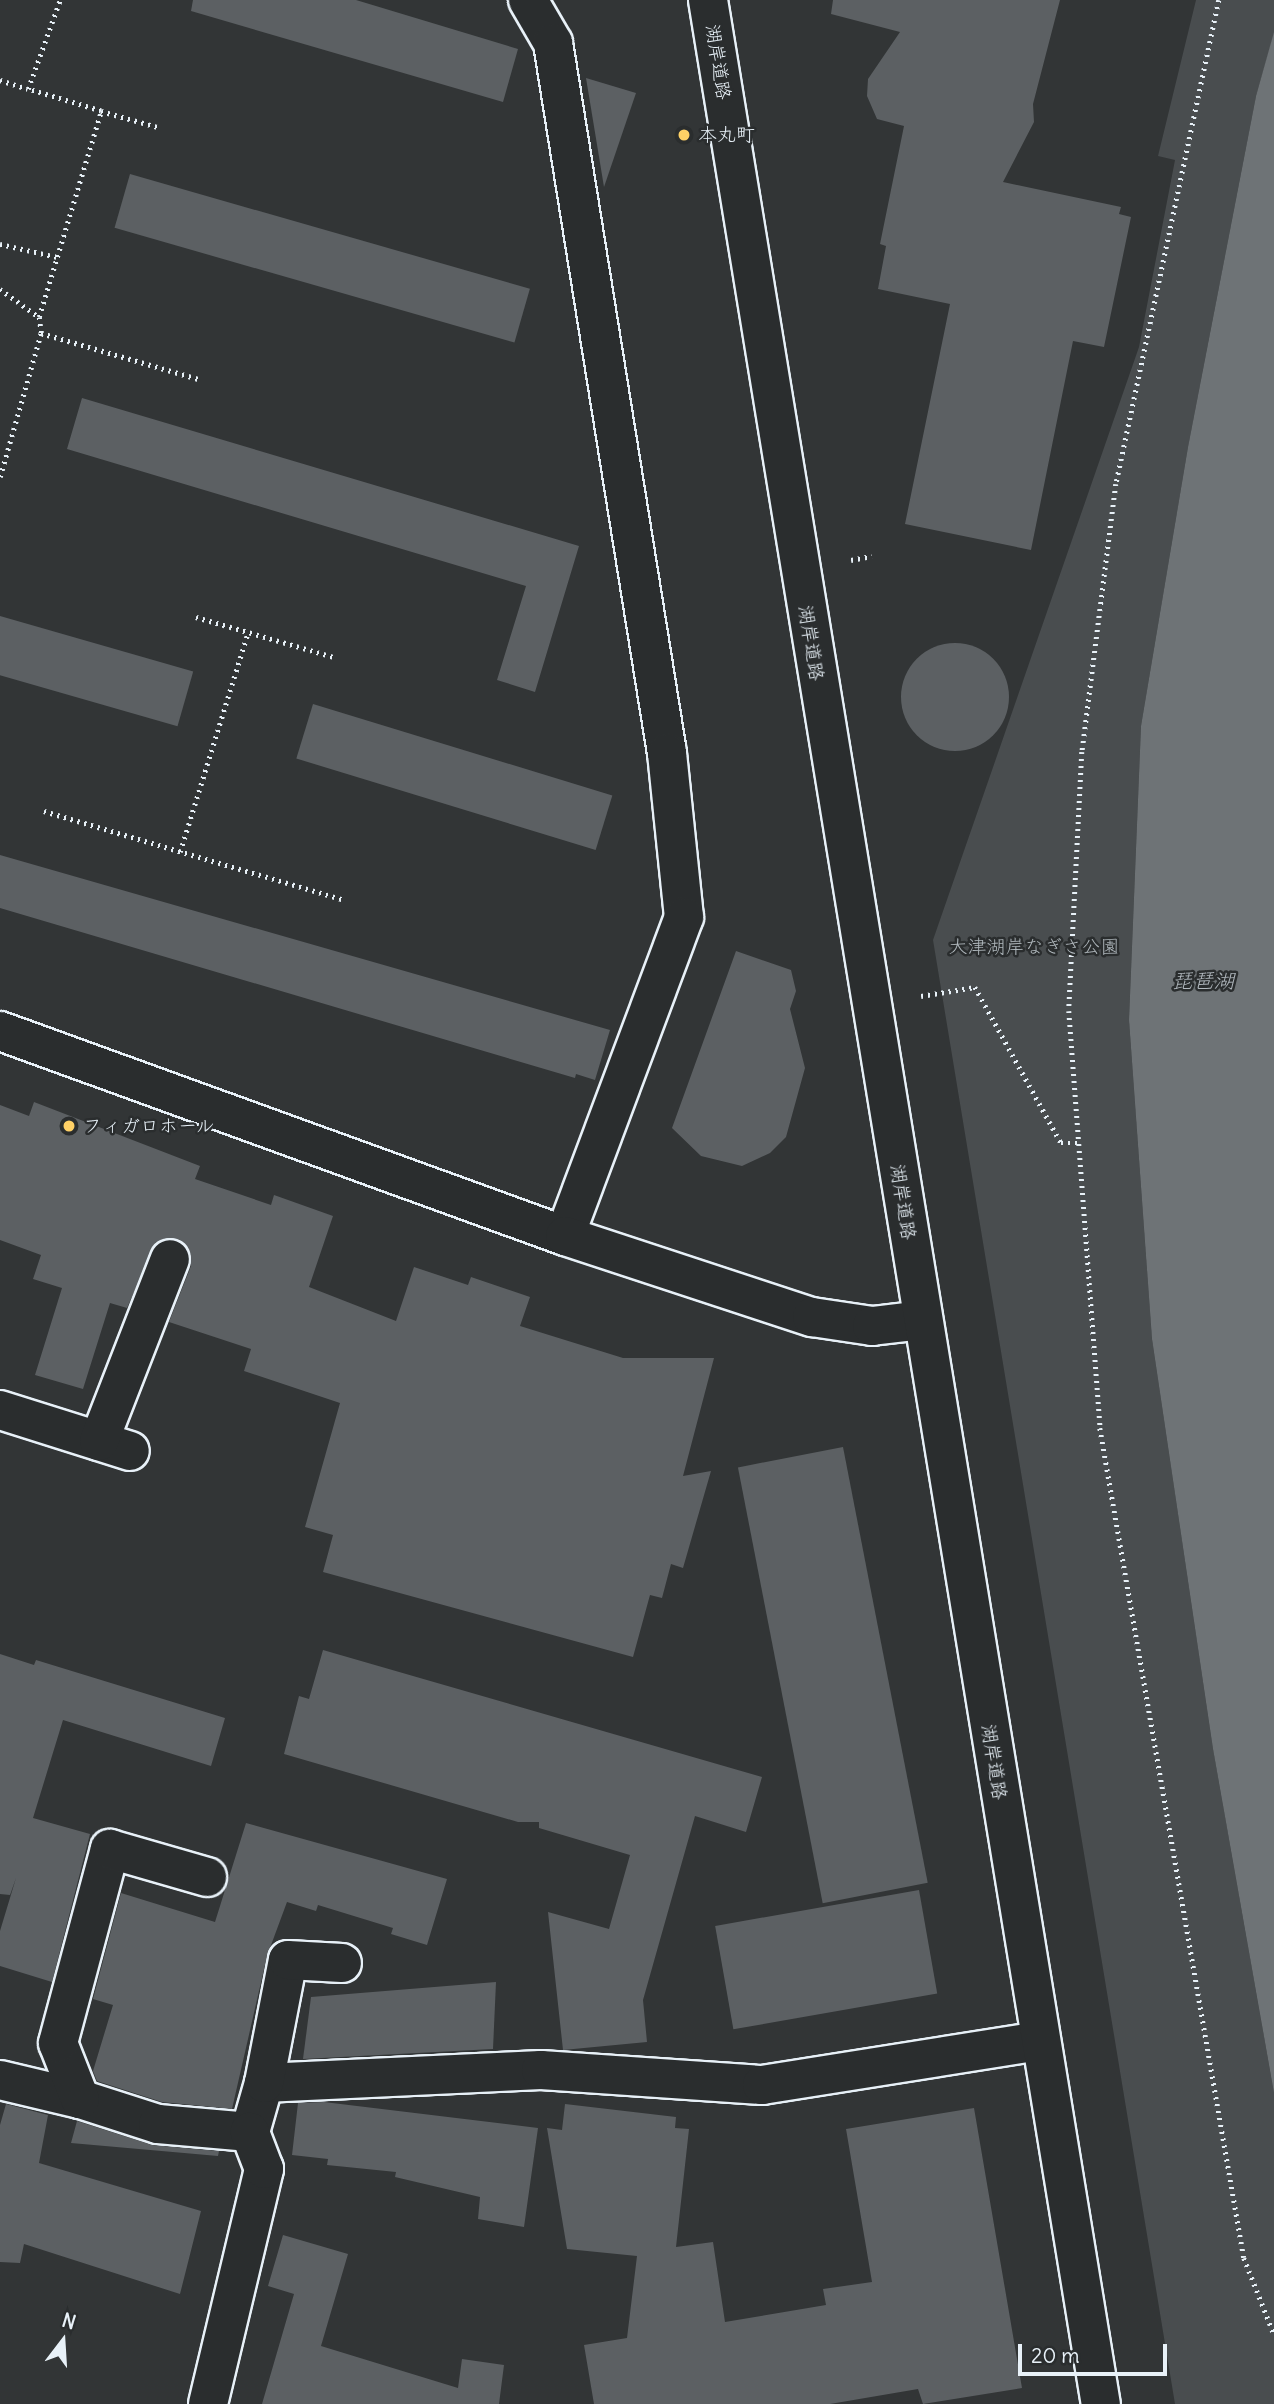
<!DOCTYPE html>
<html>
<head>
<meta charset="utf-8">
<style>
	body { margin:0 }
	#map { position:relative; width:1274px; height:2404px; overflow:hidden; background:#323536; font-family:Delius,"Klee One",sans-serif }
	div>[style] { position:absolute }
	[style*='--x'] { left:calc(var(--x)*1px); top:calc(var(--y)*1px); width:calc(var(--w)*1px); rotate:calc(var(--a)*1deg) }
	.green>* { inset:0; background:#494d4f }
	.water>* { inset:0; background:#6e7376 }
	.building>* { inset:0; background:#5c6063; transform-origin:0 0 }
	.round { border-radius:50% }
	.path>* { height:4.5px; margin-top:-2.25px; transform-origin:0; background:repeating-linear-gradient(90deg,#e8f1f8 0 2px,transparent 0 7px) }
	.roads { filter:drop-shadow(2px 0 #e8f1f8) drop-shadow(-2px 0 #e8f1f8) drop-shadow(0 2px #e8f1f8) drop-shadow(0 -2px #e8f1f8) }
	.minor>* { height:38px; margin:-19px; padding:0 19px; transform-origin:19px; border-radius:19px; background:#2a2d2e }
	.major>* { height:38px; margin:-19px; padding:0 19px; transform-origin:19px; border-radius:19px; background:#2a2d2e }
	.dots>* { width:19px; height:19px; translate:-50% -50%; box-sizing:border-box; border:4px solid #2a2d2e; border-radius:50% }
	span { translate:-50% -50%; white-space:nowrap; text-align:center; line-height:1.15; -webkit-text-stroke:5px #2a2d2e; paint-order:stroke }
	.street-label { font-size:19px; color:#e8f1f8 }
	.poi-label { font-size:19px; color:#e8f1f8 }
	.left { translate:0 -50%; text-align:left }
	.park-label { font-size:19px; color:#b0b8bd }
	.water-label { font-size:21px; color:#b1b8be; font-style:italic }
	.north { position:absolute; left:28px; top:2306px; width:70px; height:70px; -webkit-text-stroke:5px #2a2d2e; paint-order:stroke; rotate:17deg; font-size:19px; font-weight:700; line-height:28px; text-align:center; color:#e8f1f8 }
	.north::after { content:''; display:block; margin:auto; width:24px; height:32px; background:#e8f1f8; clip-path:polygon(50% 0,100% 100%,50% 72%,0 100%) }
	.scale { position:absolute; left:1018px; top:2344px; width:149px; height:32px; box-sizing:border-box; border:4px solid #e8f1f8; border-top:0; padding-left:9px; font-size:21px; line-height:24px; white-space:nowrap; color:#e8f1f8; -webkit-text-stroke:5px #2a2d2e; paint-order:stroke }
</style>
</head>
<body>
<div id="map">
	<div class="green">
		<div style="clip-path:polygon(1196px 0,1274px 0,1274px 34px,1256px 96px,1188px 447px,1141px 726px,1129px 1020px,1152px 1339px,1213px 1749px,1274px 2093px,1274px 2404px,1175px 2404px,933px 940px,1139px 347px,1175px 160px,1158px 156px)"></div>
	</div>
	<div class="water">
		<div style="clip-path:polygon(1274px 32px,1274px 2093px,1213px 1749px,1152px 1339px,1129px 1020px,1141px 726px,1188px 447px,1256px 96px)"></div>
	</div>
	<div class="building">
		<div style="clip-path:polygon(193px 0,356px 0,518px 49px,503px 102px,191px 11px)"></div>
		<div style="clip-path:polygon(833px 0,1060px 0,1033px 104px,1034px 122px,1003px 182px,1121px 207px,1119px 214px,1131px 217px,1104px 347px,1073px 341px,1031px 550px,905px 524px,950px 304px,878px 289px,886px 246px,880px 244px,904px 126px,877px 119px,867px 96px,868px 79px,900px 32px,831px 14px)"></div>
		<div style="clip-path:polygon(586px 78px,636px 93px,604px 187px)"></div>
		<div style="left:130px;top:174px;width:416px;height:56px;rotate:16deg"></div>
		<div style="clip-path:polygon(82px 398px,579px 546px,535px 692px,497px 680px,526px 586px,67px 449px)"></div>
		<div style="left:0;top:616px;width:201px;height:57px;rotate:16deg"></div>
		<div class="round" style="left:901px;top:643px;width:108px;height:108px"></div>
		<div style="left:313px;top:704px;width:313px;height:57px;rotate:17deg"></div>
		<div style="clip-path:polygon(0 855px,610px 1030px,595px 1080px,576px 1074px,575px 1078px,0 908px)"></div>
		<div style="clip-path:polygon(736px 951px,791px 970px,796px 991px,790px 1009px,805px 1068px,786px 1137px,770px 1153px,742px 1166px,701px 1156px,672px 1128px)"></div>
		<div style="clip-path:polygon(34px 1102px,200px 1166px,195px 1179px,271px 1205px,274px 1195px,333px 1216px,309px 1287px,396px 1321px,414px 1267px,468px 1285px,471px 1277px,530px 1297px,520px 1326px,623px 1358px,714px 1358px,683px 1476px,711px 1471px,683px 1568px,671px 1564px,662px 1598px,650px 1595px,633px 1657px,323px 1572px,333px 1535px,305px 1527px,340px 1403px,244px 1371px,251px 1349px,169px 1322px,191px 1266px,191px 1255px,179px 1239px,156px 1242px,127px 1308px,110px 1303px,83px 1389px,35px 1375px,62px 1288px,33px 1279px,41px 1255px,0 1240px,0 1105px,29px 1116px)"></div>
		<div style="left:843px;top:1447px;width:444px;height:107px;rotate:79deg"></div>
		<div style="clip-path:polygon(323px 1650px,762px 1777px,746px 1832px,695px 1816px,643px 2000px,647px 2042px,563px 2050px,548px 1912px,609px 1929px,630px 1855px,539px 1828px,539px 1822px,518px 1822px,284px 1754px,299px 1696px,309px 1699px)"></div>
		<div style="clip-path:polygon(0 1654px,34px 1665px,36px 1660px,225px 1718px,211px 1766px,63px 1720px,33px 1818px,90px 1834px,52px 1982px,0 1966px,0 1931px,16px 1878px,10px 1895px,0 1894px)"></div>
		<div style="clip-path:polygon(246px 1823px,447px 1879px,427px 1945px,391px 1934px,393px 1928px,318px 1905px,316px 1911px,287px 1902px,267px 1956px,232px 2109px,162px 2102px,97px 2081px,93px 2071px,113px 2005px,93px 1999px,121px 1893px,215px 1922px)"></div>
		<div style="left:919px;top:1890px;width:105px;height:207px;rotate:80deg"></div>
		<div style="clip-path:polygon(496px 1982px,493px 2049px,303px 2059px,311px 1997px)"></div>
		<div style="clip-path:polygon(324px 2102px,538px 2128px,524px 2227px,478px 2219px,480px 2197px,395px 2177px,396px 2172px,327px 2165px,328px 2159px,292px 2155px,298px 2103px)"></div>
		<div style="clip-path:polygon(6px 2104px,48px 2115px,39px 2163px,201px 2211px,180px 2294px,24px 2244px,20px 2263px,0 2262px,0 2125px)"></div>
		<div style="clip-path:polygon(565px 2104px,676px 2117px,675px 2128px,689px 2129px,676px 2247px,713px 2242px,725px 2322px,826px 2305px,823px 2289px,872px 2282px,846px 2129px,974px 2108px,1022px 2388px,923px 2404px,918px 2389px,830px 2404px,594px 2404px,584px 2345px,627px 2338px,637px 2256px,567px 2249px,547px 2128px,562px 2130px)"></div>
		<div style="clip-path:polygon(77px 2121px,152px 2145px,219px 2151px,218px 2156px,71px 2143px)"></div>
		<div style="clip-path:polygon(283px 2235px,348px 2254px,321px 2346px,458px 2388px,462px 2359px,504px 2365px,499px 2404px,262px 2404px,294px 2294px,268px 2286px)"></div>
	</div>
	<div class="path">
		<div style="--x:1219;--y:0;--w:495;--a:102"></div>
		<div style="--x:1116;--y:484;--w:270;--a:97.2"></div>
		<div style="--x:1082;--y:752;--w:259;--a:92.9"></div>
		<div style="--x:1069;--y:1011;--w:418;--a:85.7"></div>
		<div style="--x:1100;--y:1428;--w:842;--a:80.16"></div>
		<div style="--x:1244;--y:2258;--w:82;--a:68.5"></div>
		<div style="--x:0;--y:80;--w:29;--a:18"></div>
		<div style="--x:101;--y:111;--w:62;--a:15.8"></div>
		<div style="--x:0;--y:244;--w:58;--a:12.8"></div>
		<div style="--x:0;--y:289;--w:48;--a:35.7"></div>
		<div style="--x:41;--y:333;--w:164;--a:16.3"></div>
		<div style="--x:0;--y:477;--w:150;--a:-74.1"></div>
		<div style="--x:41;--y:333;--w:16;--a:-97"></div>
		<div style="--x:39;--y:317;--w:215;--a:-73.2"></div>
		<div style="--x:101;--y:111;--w:76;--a:-163.2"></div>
		<div style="--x:28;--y:89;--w:95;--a:-70.2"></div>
		<div style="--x:851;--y:560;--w:21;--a:-11"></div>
		<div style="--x:196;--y:617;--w:144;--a:16.2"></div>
		<div style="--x:44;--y:811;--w:314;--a:16.5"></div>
		<div style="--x:180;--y:852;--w:229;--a:-72.8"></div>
		<div style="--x:921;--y:996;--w:55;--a:-9.5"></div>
		<div style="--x:975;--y:987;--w:178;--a:61.1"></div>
		<div style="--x:1061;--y:1143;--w:17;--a:0"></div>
	</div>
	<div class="roads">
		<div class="minor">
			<div style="--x:528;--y:0;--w:50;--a:59.8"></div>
			<div style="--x:553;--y:43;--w:719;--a:80.88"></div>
			<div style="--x:667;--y:753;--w:165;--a:84.1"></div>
			<div style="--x:684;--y:917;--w:340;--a:110.5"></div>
			<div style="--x:0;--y:1031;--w:601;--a:19.94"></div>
			<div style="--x:565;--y:1236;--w:260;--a:18.2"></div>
			<div style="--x:812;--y:1317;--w:61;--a:8.5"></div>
			<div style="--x:872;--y:1326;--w:50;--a:-6.8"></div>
			<div style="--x:0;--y:1410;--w:136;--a:17.5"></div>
			<div style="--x:99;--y:1441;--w:195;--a:-68.7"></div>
			<div style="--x:0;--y:2080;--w:82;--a:13.4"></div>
			<div style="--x:80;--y:2099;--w:82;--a:17.8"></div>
			<div style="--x:158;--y:2124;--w:92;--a:5"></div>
			<div style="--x:250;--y:2132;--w:51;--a:-74.1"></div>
			<div style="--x:264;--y:2083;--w:277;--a:-2.7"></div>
			<div style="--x:541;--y:2070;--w:222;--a:3.9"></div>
			<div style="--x:762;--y:2085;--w:281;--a:-9"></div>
			<div style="--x:264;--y:2083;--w:125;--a:-79"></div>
			<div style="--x:288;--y:1960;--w:54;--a:3.2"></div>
			<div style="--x:80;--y:2099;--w:60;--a:-111.4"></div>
			<div style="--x:58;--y:2043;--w:201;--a:-75"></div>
			<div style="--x:110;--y:1849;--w:101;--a:16.1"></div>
			<div style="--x:208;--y:2404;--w:242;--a:-76.6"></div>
			<div style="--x:264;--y:2169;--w:40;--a:-111"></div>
		</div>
		<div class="major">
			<div style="--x:708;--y:0;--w:2436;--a:80.72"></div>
		</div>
	</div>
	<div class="dots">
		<div style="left:684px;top:135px;background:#ffd166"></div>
		<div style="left:69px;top:1126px;background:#ffd166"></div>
	</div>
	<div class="street-label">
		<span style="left:718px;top:62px;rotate:81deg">湖岸道路</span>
		<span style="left:811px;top:643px;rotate:81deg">湖岸道路</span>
		<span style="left:903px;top:1202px;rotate:81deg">湖岸道路</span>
		<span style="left:994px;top:1762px;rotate:81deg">湖岸道路</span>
	</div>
	<div class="poi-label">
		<span class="left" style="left:698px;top:135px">本丸町</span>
		<span class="left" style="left:83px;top:1126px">フィガロホール</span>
	</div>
	<div class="park-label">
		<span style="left:1034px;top:947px">大津湖岸なぎさ公園</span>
	</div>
	<div class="water-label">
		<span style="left:1203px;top:981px">琵琶湖</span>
	</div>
	<div class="north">N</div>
	<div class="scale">20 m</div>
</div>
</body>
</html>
